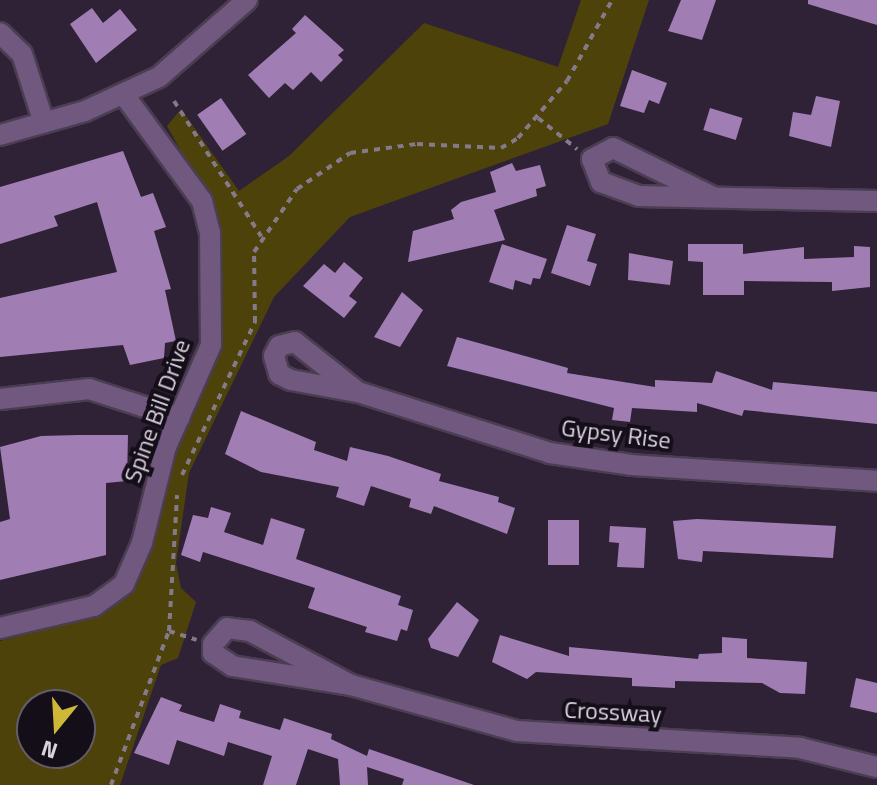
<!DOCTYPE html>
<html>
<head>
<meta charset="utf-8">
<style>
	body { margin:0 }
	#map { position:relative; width:877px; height:785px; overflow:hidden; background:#2f2237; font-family:"Titillium Web",sans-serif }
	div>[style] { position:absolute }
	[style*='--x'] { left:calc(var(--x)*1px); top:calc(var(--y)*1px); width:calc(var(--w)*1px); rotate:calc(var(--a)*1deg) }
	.green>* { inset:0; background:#4d430a }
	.building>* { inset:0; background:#a07eb4; transform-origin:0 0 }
	.path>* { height:4px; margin-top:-2px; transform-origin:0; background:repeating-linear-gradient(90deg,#857a8c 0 6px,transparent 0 12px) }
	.roads { filter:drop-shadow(2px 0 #4b3e52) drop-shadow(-2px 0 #4b3e52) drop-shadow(0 2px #4b3e52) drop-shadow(0 -2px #4b3e52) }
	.minor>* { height:20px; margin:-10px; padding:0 10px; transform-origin:10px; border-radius:10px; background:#71587e }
	.tertiary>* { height:20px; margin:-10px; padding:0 10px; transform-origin:10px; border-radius:10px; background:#71587e }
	span { translate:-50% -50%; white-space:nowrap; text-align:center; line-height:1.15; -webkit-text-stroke:8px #140e18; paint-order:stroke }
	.street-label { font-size:24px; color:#dbd2e1 }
	.north { position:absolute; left:16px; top:689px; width:80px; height:80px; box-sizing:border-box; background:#140e18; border:2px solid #645c68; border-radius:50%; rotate:198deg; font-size:22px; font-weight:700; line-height:32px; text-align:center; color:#dbd2e1 }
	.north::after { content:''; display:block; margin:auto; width:28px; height:36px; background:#cfb837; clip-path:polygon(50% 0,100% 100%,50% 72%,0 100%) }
</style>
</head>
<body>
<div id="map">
	<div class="green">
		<div style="clip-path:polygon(evenodd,581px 0,649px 0,608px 124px,350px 217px,274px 297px,189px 473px,176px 563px,181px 588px,196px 602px,178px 658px,161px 665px,120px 785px,0 785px,0 641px,106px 613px,138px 584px,170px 467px,221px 350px,218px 218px,167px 126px,181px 109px,239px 191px,289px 156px,424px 23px,558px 67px,581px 0,32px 705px,80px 705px,80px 753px,32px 753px,32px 705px)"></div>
	</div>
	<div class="building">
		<div style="clip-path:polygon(681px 0,716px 0,702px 40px,668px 31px)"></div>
		<div style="clip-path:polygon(808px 0,877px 0,877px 25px,808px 4px)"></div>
		<div style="clip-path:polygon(92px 8px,103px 23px,120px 9px,137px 30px,96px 63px,70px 24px)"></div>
		<div style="clip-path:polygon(305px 15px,344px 50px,338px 55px,343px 60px,321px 82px,311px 72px,293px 90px,285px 83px,269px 98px,248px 75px,296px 33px,292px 29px)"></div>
		<div style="clip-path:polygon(632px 70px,667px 83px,659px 104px,649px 100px,644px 113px,620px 106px)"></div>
		<div style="clip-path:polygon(816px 96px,840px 101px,831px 147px,789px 136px,793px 112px,811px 115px)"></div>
		<div style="left:221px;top:98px;width:44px;height:29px;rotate:55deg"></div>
		<div style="left:710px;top:108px;width:34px;height:23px;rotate:17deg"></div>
		<div style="clip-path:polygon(123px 151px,141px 197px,153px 193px,166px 227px,154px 231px,171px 289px,165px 290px,176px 341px,165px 343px,164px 358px,130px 365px,123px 345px,0 357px,0 298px,117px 272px,97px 202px,54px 216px,58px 226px,0 244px,0 187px)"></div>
		<div style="clip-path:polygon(512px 163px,516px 171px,540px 165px,546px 186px,536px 189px,537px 196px,494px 210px,505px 240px,408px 262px,413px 231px,454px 219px,451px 210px,461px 202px,496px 192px,490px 172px)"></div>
		<div style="clip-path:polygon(567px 225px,596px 234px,587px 261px,597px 264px,590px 286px,551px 273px)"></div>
		<div style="clip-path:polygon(502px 244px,547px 259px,540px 279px,533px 278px,531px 285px,515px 280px,513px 290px,489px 282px)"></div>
		<div style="clip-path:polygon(688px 244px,743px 244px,743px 254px,804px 247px,804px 259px,854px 257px,854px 246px,870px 247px,870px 287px,832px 291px,832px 282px,744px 281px,744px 295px,703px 295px,703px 262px,688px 261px)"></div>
		<div style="clip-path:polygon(629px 253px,673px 261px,670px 285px,628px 280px)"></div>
		<div style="clip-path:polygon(344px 262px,363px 278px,349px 296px,357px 302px,344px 318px,303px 286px,324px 264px,335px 273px)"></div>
		<div style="clip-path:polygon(402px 292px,423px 310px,400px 347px,374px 337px)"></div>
		<div style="clip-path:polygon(457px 337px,568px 368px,567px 373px,655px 387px,655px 380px,712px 383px,716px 371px,772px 390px,773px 382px,877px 392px,877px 424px,744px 410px,742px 416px,697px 403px,697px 412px,632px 408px,630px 422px,612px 420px,614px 408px,447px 366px)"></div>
		<div style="clip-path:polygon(241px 411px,316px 442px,314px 450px,347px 461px,350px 447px,388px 456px,441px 474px,439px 481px,499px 497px,498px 502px,515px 508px,507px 534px,434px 506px,431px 514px,409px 507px,411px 499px,371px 486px,364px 506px,336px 497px,339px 487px,261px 472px,225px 454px)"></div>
		<div style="clip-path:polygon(78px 435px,128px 435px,127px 481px,106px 483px,106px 555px,0 580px,0 522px,10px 519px,0 447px,41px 436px)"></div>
		<div style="clip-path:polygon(211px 507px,231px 513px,224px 532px,263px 545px,271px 518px,305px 529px,296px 559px,401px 596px,398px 605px,413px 610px,407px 631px,401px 629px,397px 641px,365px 632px,367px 627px,308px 608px,315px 588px,203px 552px,200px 562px,181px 555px,193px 515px,208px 518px)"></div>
		<div style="clip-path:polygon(697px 519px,836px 526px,833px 558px,703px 551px,702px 562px,678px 559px,673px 521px)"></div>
		<div style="left:548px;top:520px;width:31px;height:45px"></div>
		<div style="clip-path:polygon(610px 526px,646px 528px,644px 568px,617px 567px,619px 543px,609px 542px)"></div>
		<div style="clip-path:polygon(457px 602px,479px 620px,458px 657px,431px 648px,428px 639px)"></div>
		<div style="clip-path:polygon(500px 635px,569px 656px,569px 647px,698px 659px,699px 654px,722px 653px,722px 637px,747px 639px,747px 658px,807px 662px,805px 694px,780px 693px,762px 683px,675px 681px,675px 688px,632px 686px,632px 678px,536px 672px,527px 679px,492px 662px)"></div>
		<div style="clip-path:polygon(856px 678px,877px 683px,877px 713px,850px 707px)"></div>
		<div style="clip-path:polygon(161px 697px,182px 705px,179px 711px,214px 722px,220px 704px,241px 711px,239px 718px,280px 730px,284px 718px,332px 734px,331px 739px,367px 756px,369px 749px,474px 785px,402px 785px,404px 779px,367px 767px,368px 785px,340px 785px,338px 759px,308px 749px,296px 785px,263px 785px,272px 756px,228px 742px,224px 756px,177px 740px,169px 765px,134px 753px)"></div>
	</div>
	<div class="path">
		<div style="--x:174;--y:101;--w:161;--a:57.2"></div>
		<div style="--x:538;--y:118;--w:50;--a:38.5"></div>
		<div style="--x:182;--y:475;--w:170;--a:-64.5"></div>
		<div style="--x:255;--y:322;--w:70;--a:-90.8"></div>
		<div style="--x:254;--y:252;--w:76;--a:-55.7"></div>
		<div style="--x:297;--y:189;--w:64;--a:-34.2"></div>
		<div style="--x:350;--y:153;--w:68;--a:-7.7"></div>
		<div style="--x:417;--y:144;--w:84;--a:2.7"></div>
		<div style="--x:501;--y:148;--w:20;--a:-30"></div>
		<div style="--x:518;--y:138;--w:75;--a:-49.3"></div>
		<div style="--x:567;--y:81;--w:93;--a:-60.9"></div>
		<div style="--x:169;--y:631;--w:29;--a:18"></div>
		<div style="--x:111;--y:785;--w:165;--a:-69.4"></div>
		<div style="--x:169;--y:631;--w:136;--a:-86.6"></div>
	</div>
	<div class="roads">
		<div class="minor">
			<div style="--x:0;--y:33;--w:30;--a:44"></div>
			<div style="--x:22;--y:54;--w:72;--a:72.3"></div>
			<div style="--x:711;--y:196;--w:109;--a:-153.9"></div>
			<div style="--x:613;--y:148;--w:24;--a:152"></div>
			<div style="--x:592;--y:159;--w:25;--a:69"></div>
			<div style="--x:601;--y:182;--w:40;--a:20.2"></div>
			<div style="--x:639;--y:196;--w:238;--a:1.2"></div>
			<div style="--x:358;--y:392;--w:80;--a:-141.6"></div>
			<div style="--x:295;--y:342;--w:16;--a:166"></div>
			<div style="--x:279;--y:346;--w:11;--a:117"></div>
			<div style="--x:274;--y:356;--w:19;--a:74"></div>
			<div style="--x:279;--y:374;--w:13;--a:27"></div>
			<div style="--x:291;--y:380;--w:68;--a:10.2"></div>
			<div style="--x:358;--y:392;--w:201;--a:17.6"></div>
			<div style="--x:550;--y:453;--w:82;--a:8.4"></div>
			<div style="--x:631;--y:465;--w:247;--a:3.7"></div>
			<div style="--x:0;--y:399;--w:90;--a:-6.4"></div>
			<div style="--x:89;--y:389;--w:95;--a:17.9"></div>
			<div style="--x:0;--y:628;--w:97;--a:-13.2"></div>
			<div style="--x:94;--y:606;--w:37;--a:-36"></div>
			<div style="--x:124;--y:584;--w:45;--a:-66.3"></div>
			<div style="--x:142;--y:543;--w:99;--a:-76"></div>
			<div style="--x:166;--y:447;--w:111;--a:-66.2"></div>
			<div style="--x:211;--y:345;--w:112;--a:-90.5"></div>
			<div style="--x:210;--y:233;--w:33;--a:-104"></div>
			<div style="--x:202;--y:201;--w:132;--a:-126.3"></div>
			<div style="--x:351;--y:685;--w:115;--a:-151.9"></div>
			<div style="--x:250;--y:631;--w:23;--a:-173"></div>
			<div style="--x:227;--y:628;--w:21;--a:131"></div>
			<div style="--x:213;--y:644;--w:9;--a:90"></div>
			<div style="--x:213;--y:653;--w:23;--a:34"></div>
			<div style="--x:232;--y:666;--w:121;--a:9.1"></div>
			<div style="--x:351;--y:685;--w:172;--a:15.5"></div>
			<div style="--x:517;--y:731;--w:284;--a:3.4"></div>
			<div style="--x:800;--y:748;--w:79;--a:13.9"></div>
		</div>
		<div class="tertiary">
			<div style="--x:0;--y:135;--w:88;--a:-15.8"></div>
			<div style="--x:85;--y:111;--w:81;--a:-24.7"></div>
			<div style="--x:159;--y:77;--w:117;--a:-41.2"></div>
		</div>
	</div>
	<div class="street-label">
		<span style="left:157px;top:411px;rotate:-70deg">Spine Bill Drive</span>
		<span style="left:616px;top:434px;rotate:7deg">Gypsy Rise</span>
		<span style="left:613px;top:712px;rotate:3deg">Crossway</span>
	</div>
	<div class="north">N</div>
</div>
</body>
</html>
